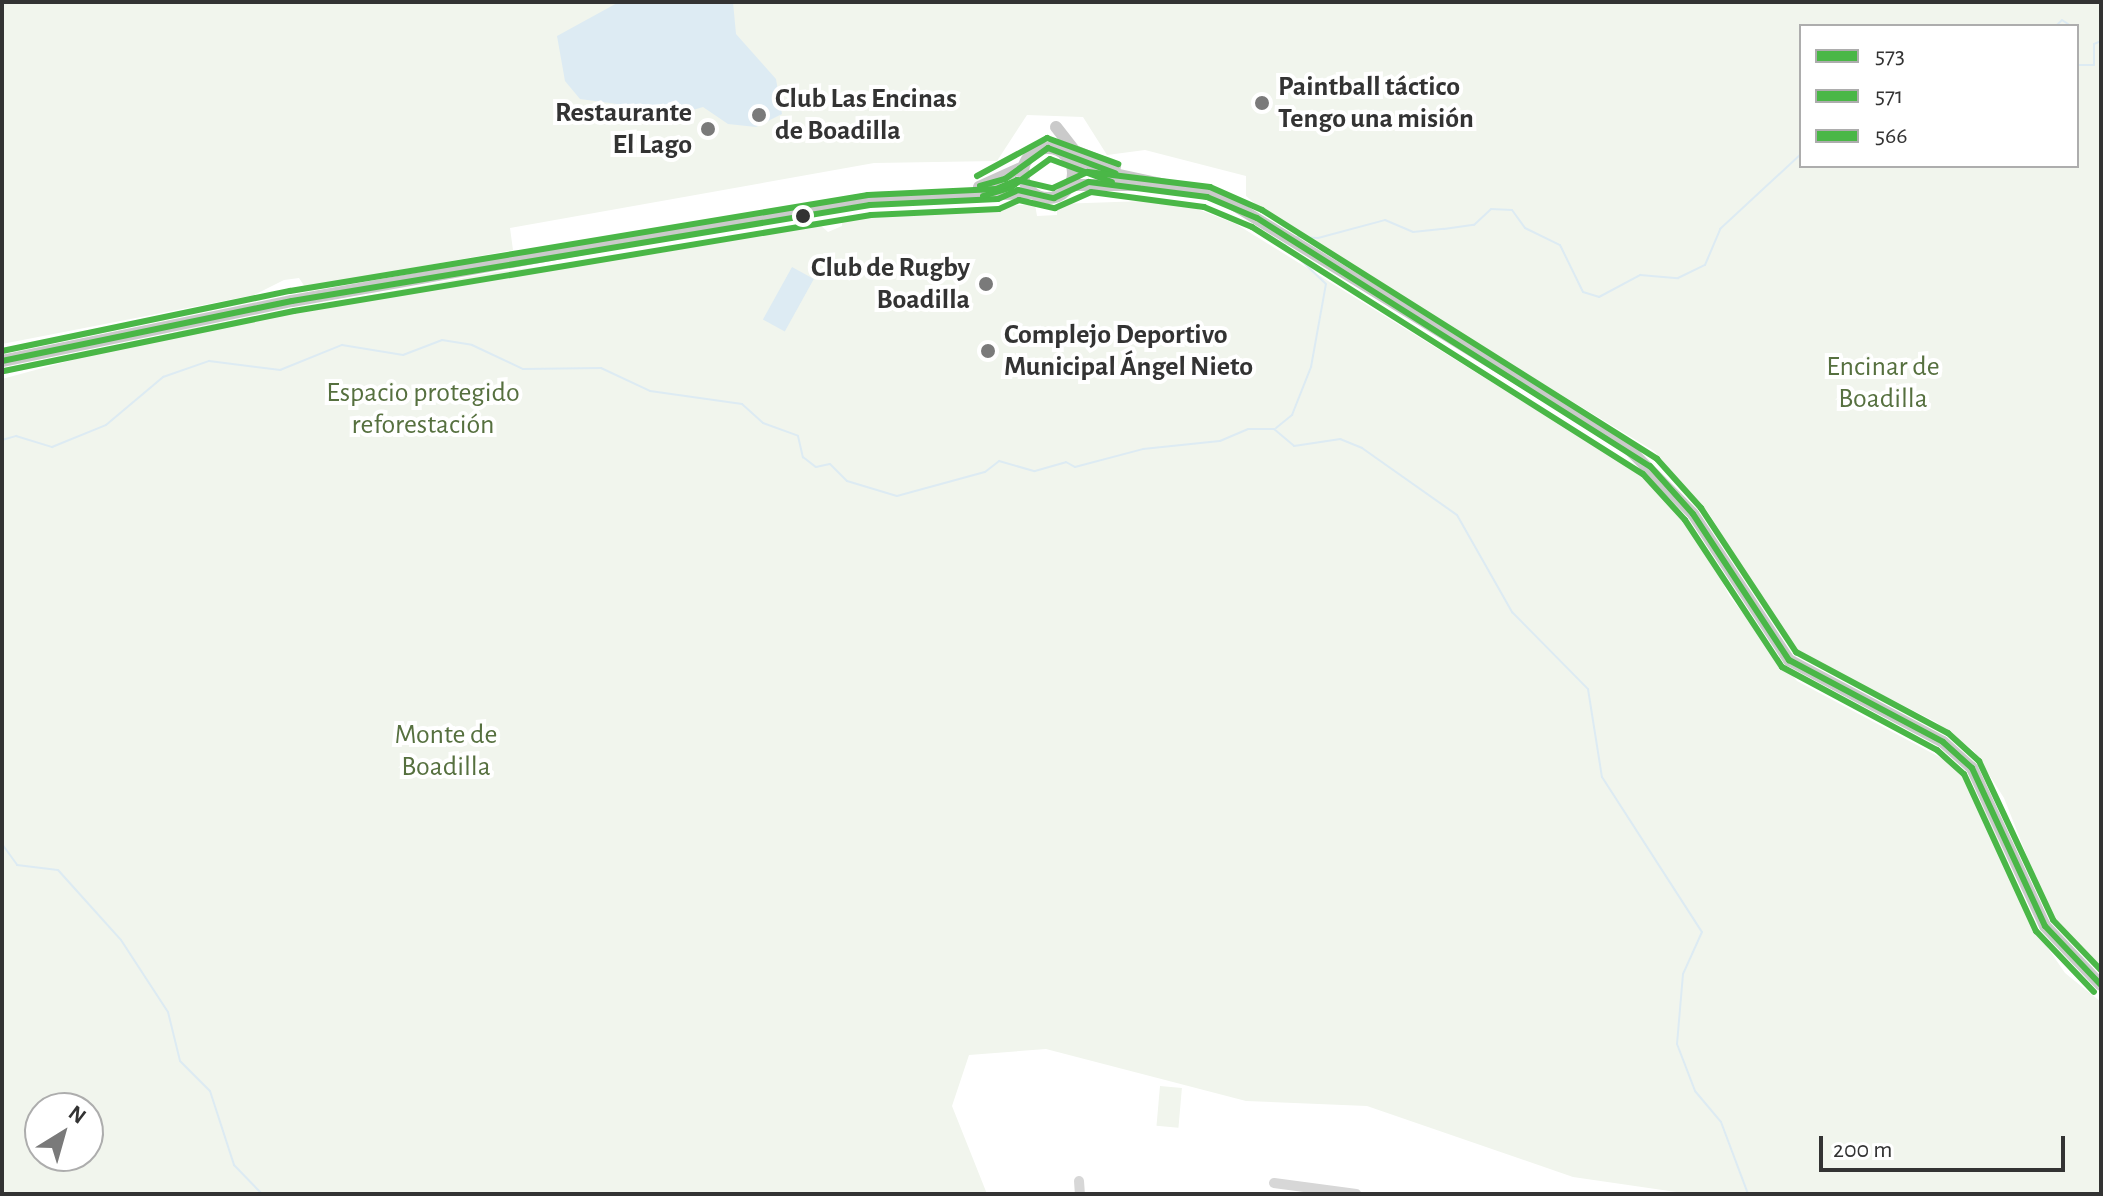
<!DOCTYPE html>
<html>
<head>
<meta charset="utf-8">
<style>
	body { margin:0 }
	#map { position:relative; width:2103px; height:1196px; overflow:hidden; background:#fff; font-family:"Alegreya Sans",sans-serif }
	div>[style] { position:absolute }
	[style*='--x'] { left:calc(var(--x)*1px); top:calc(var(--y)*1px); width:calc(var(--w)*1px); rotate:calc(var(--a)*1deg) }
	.green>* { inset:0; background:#f1f5ed; transform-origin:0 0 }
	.water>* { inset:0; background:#ddebf3; transform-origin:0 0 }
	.stream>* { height:2px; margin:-1px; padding:0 1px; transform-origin:1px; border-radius:1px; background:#ddebf3 }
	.minor>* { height:10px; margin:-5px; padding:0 5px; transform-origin:5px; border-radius:5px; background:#d7d7d7 }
	.major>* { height:12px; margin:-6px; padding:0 6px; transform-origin:6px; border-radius:6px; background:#cacaca }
	.major>.ring { margin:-6px; padding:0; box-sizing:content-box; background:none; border:12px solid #cacaca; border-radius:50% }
	.bus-1>* { height:6px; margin:-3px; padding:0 3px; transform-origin:3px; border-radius:3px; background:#4ab747 }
	.bus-2>* { height:6px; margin:-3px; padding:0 3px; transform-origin:3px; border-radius:3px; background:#4ab747 }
	.bus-3>* { height:6px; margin:-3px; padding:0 3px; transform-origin:3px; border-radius:3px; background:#4ab747 }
	.dots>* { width:22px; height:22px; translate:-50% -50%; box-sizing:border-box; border:4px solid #fff; border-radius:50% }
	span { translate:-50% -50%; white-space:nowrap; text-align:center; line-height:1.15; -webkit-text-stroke:8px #fff; paint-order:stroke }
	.poi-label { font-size:28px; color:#333; font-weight:700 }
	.left { translate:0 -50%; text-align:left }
	.right { translate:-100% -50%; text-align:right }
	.park-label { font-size:28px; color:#56703f }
	.frame { position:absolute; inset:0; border:4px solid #333; pointer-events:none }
	.legend { position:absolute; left:1799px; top:24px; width:280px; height:144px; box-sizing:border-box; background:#fff; border:2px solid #adadad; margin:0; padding:10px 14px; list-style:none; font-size:24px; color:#333 }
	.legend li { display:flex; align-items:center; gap:16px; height:40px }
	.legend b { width:40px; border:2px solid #adadad }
	.north { position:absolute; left:24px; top:1092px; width:80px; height:80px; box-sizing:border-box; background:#fff; border:2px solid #adadad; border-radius:50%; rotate:37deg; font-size:22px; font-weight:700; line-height:32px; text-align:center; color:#333 }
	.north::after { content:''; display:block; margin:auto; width:28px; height:36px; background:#7a7a7a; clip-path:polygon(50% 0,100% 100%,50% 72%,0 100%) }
	.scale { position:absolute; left:1819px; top:1136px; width:246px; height:36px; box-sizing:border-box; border:4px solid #333; border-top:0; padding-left:10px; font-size:24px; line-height:28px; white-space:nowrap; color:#333; -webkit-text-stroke:6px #fff; paint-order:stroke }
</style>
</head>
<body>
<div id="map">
	<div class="green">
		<div style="clip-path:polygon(evenodd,2px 2px,2101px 2px,2101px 971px,2049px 912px,2004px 798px,1974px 751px,1936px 722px,1795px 651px,1708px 512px,1654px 451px,1282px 226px,1246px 196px,1246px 176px,1145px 150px,1107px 155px,1083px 117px,1027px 115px,997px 161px,874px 163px,510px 228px,513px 250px,305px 287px,299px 278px,284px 280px,254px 295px,2px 344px,2px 2px,1801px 26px,2077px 26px,2077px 166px,1801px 166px,1801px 26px)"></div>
		<div style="clip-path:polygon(evenodd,1174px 200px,1236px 224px,1645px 477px,1696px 532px,1730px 597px,1797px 681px,1958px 767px,1985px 809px,2041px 938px,2065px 973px,2101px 1002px,2101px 1194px,1690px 1194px,1573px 1177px,1367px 1106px,1246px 1101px,1046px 1049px,969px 1055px,952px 1106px,987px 1194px,2px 1194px,2px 379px,187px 329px,496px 272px,660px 253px,819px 224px,828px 232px,842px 226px,842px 217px,1035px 204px,1037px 216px,1057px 215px,1057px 204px,1174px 200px,40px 1108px,88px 1108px,88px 1156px,40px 1156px,40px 1108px)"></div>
		<div style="left:1160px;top:1086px;width:22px;height:40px;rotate:5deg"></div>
	</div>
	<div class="water">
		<div style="clip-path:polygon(619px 2px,733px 2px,736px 34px,776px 79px,782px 114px,756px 127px,728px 124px,703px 107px,683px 113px,580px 99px,565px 81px,557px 36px)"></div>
		<div style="left:792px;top:267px;width:25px;height:60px;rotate:29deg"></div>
	</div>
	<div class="stream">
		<div style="--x:2056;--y:26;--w:8;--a:-45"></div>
		<div style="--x:2062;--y:20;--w:11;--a:34"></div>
		<div style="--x:2077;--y:65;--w:17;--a:0"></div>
		<div style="--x:2094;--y:65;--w:21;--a:-90"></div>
		<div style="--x:2094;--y:44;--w:8;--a:-23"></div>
		<div style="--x:1297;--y:237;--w:21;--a:3"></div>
		<div style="--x:1318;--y:238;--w:69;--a:-15"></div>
		<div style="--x:1385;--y:220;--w:30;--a:23"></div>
		<div style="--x:1413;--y:232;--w:31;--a:-6"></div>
		<div style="--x:1444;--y:229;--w:30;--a:-8"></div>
		<div style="--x:1474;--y:225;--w:23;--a:-43"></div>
		<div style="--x:1491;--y:209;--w:21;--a:3"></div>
		<div style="--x:1512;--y:210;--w:22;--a:54"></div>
		<div style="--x:1525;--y:228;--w:39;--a:26"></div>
		<div style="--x:1560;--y:245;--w:52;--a:63.9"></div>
		<div style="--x:1583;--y:292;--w:17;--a:17"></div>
		<div style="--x:1599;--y:297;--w:47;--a:-28.2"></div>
		<div style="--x:1640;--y:275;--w:38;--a:5"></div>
		<div style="--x:1678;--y:278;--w:30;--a:-26"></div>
		<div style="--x:1705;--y:265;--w:39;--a:-67"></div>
		<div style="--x:1720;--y:229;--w:110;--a:-42.8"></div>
		<div style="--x:1276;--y:428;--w:21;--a:-39"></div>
		<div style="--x:1292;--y:415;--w:52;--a:-68.4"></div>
		<div style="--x:1311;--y:367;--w:84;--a:-79.8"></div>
		<div style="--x:1326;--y:284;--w:57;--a:-136.4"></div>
		<div style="--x:2;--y:440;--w:15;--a:-16"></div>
		<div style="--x:16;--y:436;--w:38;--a:17"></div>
		<div style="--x:52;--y:447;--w:58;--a:-22.2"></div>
		<div style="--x:106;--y:425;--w:75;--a:-40.1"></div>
		<div style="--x:163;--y:377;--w:49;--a:-19.2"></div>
		<div style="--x:209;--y:361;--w:72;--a:7.2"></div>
		<div style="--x:280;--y:370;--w:67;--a:-22"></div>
		<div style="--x:342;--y:345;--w:62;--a:9.3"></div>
		<div style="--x:403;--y:355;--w:42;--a:-21"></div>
		<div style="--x:442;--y:340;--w:30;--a:9"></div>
		<div style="--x:472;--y:345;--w:56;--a:25.2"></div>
		<div style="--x:523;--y:369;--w:78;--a:-0.7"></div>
		<div style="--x:601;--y:368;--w:54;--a:25.1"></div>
		<div style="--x:650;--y:391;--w:93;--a:8"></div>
		<div style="--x:742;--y:404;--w:28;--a:42"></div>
		<div style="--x:763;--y:423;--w:37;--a:20"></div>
		<div style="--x:798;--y:436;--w:22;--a:77"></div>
		<div style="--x:803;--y:457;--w:16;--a:38"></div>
		<div style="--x:816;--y:467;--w:14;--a:-12"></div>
		<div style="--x:830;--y:464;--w:24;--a:45"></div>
		<div style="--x:847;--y:481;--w:52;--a:16.7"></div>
		<div style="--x:897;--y:496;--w:91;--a:-15.3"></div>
		<div style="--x:985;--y:472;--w:18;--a:-38"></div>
		<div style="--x:999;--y:461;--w:37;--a:16"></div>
		<div style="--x:1035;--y:471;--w:32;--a:-16"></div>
		<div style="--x:1066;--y:462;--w:10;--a:29"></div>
		<div style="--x:1075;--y:467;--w:70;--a:-14.8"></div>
		<div style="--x:1143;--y:449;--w:77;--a:-5.9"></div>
		<div style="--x:1220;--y:441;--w:30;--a:-23"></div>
		<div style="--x:1248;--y:429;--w:26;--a:0"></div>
		<div style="--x:1274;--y:429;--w:26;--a:40"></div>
		<div style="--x:1294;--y:446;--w:47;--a:-8.7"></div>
		<div style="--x:1340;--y:439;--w:24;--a:22"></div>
		<div style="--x:1362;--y:448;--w:116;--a:35.2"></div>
		<div style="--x:1457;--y:515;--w:112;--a:60.4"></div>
		<div style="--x:1512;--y:612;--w:108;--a:45.4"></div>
		<div style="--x:1588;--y:689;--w:89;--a:81"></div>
		<div style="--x:1602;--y:777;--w:184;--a:57.2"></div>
		<div style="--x:1702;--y:932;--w:46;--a:114.3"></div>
		<div style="--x:1683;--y:974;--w:70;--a:94.9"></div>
		<div style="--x:1677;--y:1044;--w:50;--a:69"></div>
		<div style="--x:1695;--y:1091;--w:40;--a:50"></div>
		<div style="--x:1721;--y:1122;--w:77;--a:69.4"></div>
		<div style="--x:2;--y:844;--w:26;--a:54"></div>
		<div style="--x:17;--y:865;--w:41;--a:7"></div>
		<div style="--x:58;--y:870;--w:94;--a:48"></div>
		<div style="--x:121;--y:940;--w:86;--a:56.9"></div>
		<div style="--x:168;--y:1012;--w:50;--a:76.2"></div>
		<div style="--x:180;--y:1061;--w:42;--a:45"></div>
		<div style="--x:210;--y:1091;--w:78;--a:72"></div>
		<div style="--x:234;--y:1165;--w:40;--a:46"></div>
	</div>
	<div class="minor">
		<div style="--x:1079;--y:1181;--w:13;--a:86"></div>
		<div style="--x:1274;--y:1183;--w:83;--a:7.6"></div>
	</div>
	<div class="major">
		<div style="--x:1056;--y:127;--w:31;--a:52"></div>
		<div style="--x:1075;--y:151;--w:43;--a:21.8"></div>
		<div class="ring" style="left:1023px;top:148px;width:38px;height:38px"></div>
		<div style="--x:1064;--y:154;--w:27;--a:31"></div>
		<div style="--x:1087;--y:168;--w:137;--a:12.2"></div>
		<div style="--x:1221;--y:197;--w:473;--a:31.5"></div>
		<div style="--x:1624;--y:444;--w:98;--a:45.4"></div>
		<div style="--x:1693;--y:514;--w:175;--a:56.7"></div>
		<div style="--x:1789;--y:660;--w:174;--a:28"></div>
		<div style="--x:1943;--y:742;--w:39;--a:42"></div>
		<div style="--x:1972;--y:768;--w:174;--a:65.2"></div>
		<div style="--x:2045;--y:926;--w:81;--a:46.5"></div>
		<div style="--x:1070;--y:185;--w:65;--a:0"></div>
		<div style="--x:979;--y:187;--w:48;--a:-24.4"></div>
		<div style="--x:2;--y:361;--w:296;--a:-11.7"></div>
		<div style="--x:292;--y:301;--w:588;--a:-10.09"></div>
		<div style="--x:871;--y:198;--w:160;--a:-1.8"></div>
	</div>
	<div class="bus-1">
		<div style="--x:980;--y:186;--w:26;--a:-16"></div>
		<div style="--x:1005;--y:179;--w:53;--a:-35.8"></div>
		<div style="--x:1048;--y:148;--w:72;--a:20.5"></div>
		<div style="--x:2;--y:361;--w:296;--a:-11.7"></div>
		<div style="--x:292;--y:301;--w:586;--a:-9.43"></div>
		<div style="--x:870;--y:205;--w:128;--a:-2.7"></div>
		<div style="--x:998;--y:199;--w:22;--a:-24"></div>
		<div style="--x:1018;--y:190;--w:37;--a:13"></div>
		<div style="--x:1054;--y:198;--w:38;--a:-25"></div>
		<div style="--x:1089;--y:182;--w:119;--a:7.2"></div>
		<div style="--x:1207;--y:197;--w:54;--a:22.8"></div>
		<div style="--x:1257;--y:218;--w:465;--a:32.3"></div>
		<div style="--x:1650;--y:466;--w:64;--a:48.1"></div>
		<div style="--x:1693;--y:514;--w:175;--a:56.7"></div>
		<div style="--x:1789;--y:660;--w:174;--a:28"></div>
		<div style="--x:1943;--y:742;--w:39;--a:42"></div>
		<div style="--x:1972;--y:768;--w:174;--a:65.2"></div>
		<div style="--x:2045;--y:926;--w:81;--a:46.5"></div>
	</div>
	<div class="bus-2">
		<div style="--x:983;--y:196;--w:28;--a:-17"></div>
		<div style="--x:1010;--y:188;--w:49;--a:-35.9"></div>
		<div style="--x:1050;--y:159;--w:66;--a:20.4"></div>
		<div style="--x:4;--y:371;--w:296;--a:-11.7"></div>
		<div style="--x:294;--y:311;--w:585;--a:-9.45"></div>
		<div style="--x:871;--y:215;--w:128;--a:-2.7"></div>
		<div style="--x:999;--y:209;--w:22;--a:-24"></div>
		<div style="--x:1019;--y:200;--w:37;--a:13"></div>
		<div style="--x:1055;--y:208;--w:39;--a:-24"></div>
		<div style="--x:1091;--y:192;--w:114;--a:7.6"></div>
		<div style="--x:1204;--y:207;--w:52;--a:22.6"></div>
		<div style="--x:1252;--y:227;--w:462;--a:32.3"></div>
		<div style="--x:1643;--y:474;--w:62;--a:47.6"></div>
		<div style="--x:1685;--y:520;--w:176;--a:56.6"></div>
		<div style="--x:1782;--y:667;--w:176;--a:28.2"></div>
		<div style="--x:1937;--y:750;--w:36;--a:42"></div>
		<div style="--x:1964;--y:774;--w:173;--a:65.4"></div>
		<div style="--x:2036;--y:931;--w:84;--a:46.4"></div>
	</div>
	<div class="bus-3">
		<div style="--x:977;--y:176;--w:80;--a:-28.5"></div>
		<div style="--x:1047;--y:138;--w:76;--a:20.1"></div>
		<div style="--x:2;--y:351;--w:294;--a:-11.8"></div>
		<div style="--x:290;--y:291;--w:586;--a:-9.43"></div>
		<div style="--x:868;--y:195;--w:128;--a:-2.7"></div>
		<div style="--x:996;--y:189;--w:23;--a:-23"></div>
		<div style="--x:1017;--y:180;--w:37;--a:13"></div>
		<div style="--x:1053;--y:188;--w:38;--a:-25"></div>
		<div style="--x:1088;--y:172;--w:123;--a:7"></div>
		<div style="--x:1210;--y:187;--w:57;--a:23.9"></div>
		<div style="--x:1262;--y:210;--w:467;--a:32.2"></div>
		<div style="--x:1657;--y:459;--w:66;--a:48.1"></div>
		<div style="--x:1701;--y:508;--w:173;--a:56.6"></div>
		<div style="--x:1796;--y:652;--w:172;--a:28.1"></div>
		<div style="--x:1948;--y:733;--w:42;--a:42.1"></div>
		<div style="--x:1979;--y:761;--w:175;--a:65"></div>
		<div style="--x:2053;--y:920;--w:69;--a:46.2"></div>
	</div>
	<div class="dots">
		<div style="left:1262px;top:103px;background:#7a7a7a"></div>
		<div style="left:759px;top:115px;background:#7a7a7a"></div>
		<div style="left:708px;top:129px;background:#7a7a7a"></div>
		<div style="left:803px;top:216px;background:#333"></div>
		<div style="left:986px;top:284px;background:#7a7a7a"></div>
		<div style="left:988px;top:351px;background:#7a7a7a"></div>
	</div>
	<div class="poi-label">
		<span class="left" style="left:1278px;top:103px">Paintball táctico<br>Tengo una misión</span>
		<span class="left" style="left:775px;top:115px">Club Las Encinas<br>de Boadilla</span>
		<span class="right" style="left:692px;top:129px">Restaurante<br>El Lago</span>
		<span class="right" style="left:970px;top:284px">Club de Rugby<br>Boadilla</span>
		<span class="left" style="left:1004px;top:351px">Complejo Deportivo<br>Municipal Ángel Nieto</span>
	</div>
	<div class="park-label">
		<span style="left:1883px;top:383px">Encinar de<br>Boadilla</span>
		<span style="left:423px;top:409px">Espacio protegido<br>reforestación</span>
		<span style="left:446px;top:751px">Monte de<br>Boadilla</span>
	</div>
	<div class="frame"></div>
	<ul class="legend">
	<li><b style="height:10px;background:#4ab747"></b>573</li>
	<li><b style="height:10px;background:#4ab747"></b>571</li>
	<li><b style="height:10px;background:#4ab747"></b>566</li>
	</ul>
	<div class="north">N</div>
	<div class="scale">200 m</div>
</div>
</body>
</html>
